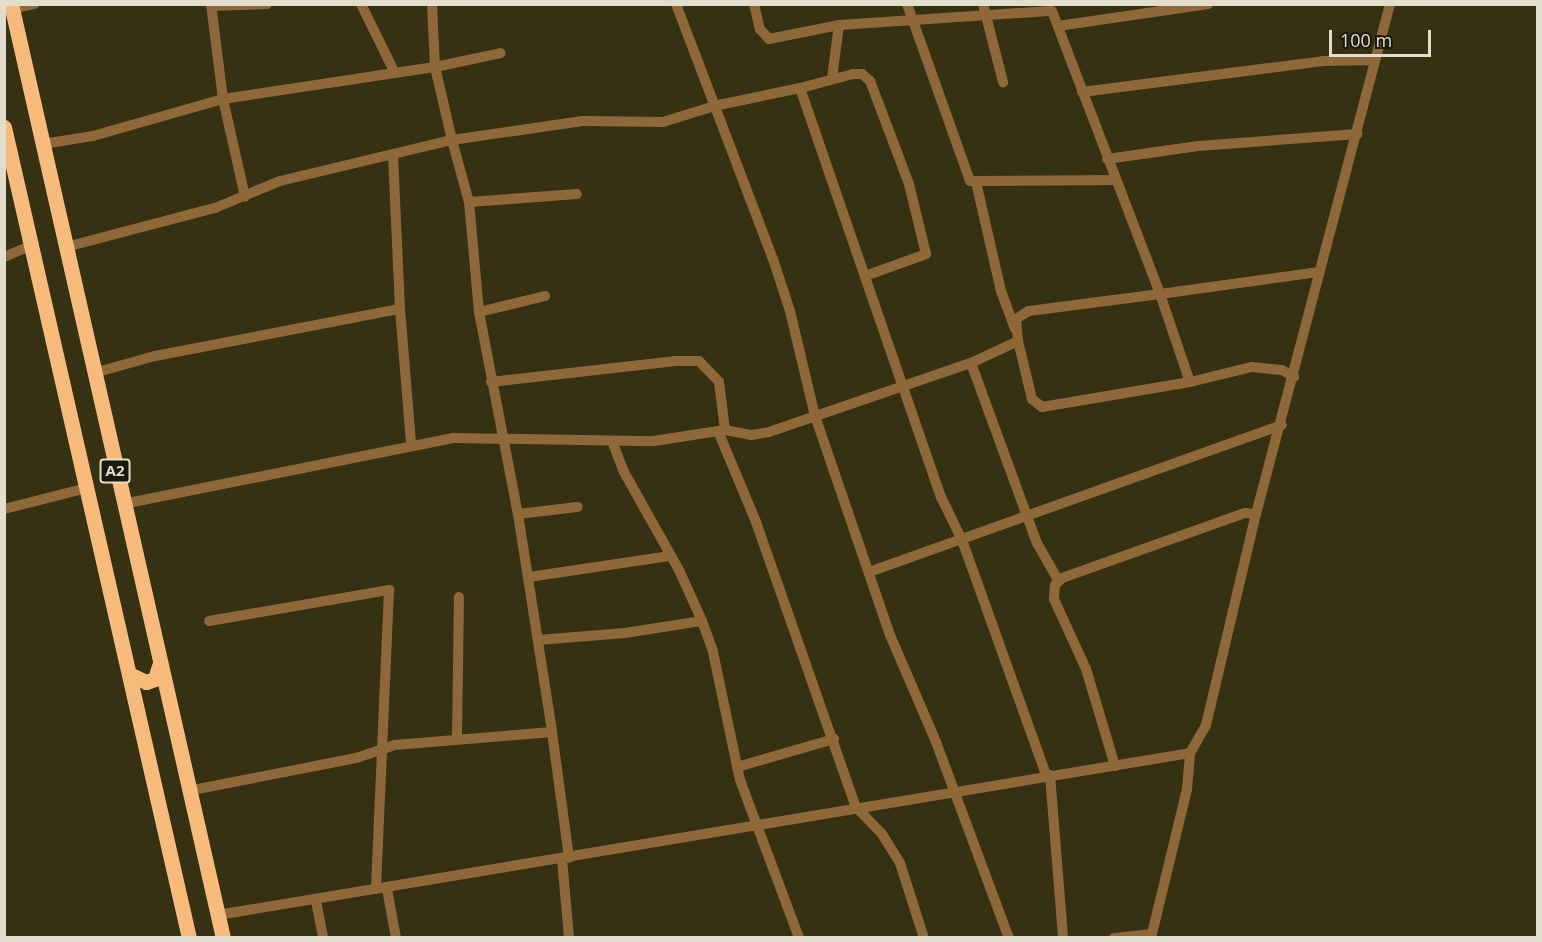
<!DOCTYPE html>
<html>
<head>
<meta charset="utf-8">
<style>
	body { margin:0 }
	#map { position:relative; width:1542px; height:942px; overflow:hidden; background:#363113; font-family:"Open Sans",sans-serif }
	div>[style] { position:absolute }
	[style*='--x'] { left:calc(var(--x)*1px); top:calc(var(--y)*1px); width:calc(var(--w)*1px); rotate:calc(var(--a)*1deg) }
	.minor>* { height:10px; margin:-5px; padding:0 5px; transform-origin:5px; border-radius:5px; background:#8f683a }
	.highway>* { height:15px; margin:-7.5px; padding:0 7.5px; transform-origin:7.5px; border-radius:7.5px; background:#f7bc7b }
	span { translate:-50% -50%; white-space:nowrap; text-align:center; line-height:1.15; -webkit-text-stroke:4.5px #1b190c; paint-order:stroke }
	.shield-label span { padding:2px 4px; background:#1b190c; border:2px solid; border-radius:4px; -webkit-text-stroke-width:0 }
	.shield-label { font-size:15px; color:#e1decd; font-weight:700 }
	.frame { position:absolute; inset:0; border:6px solid #e1decd; pointer-events:none }
	.scale { position:absolute; left:1329px; top:30px; width:102px; height:27px; box-sizing:border-box; border:3px solid #e1decd; border-top:0; padding-left:8px; font-size:18px; line-height:21px; white-space:nowrap; color:#e1decd; -webkit-text-stroke:4px #1b190c; paint-order:stroke }
</style>
</head>
<body>
<div id="map">
	<div class="minor">
		<div style="--x:211;--y:4;--w:96;--a:82.8"></div>
		<div style="--x:223;--y:99;--w:100;--a:77.3"></div>
		<div style="--x:361;--y:4;--w:77;--a:63.8"></div>
		<div style="--x:432;--y:4;--w:63;--a:87.3"></div>
		<div style="--x:435;--y:67;--w:67;--a:-12"></div>
		<div style="--x:676;--y:4;--w:273;--a:69.2"></div>
		<div style="--x:773;--y:259;--w:55;--a:71.9"></div>
		<div style="--x:790;--y:311;--w:108;--a:76.6"></div>
		<div style="--x:815;--y:416;--w:231;--a:71.1"></div>
		<div style="--x:890;--y:635;--w:116;--a:66.7"></div>
		<div style="--x:936;--y:742;--w:209;--a:69.6"></div>
		<div style="--x:754;--y:4;--w:26;--a:77"></div>
		<div style="--x:760;--y:29;--w:13;--a:48"></div>
		<div style="--x:769;--y:39;--w:71;--a:-11.3"></div>
		<div style="--x:839;--y:25;--w:213;--a:-3.8"></div>
		<div style="--x:1052;--y:11;--w:303;--a:69.1"></div>
		<div style="--x:1160;--y:294;--w:161;--a:-7.9"></div>
		<div style="--x:907;--y:4;--w:188;--a:70.4"></div>
		<div style="--x:970;--y:181;--w:146;--a:-0.4"></div>
		<div style="--x:983;--y:4;--w:81;--a:75.6"></div>
		<div style="--x:211;--y:6;--w:56;--a:-2"></div>
		<div style="--x:12;--y:9;--w:23;--a:-13"></div>
		<div style="--x:1058;--y:26;--w:152;--a:-8.3"></div>
		<div style="--x:832;--y:78;--w:53;--a:-82.5"></div>
		<div style="--x:1082;--y:92;--w:243;--a:-7.3"></div>
		<div style="--x:1323;--y:61;--w:51;--a:-1.1"></div>
		<div style="--x:43;--y:144;--w:51;--a:-9.1"></div>
		<div style="--x:93;--y:136;--w:135;--a:-15.9"></div>
		<div style="--x:223;--y:99;--w:214;--a:-8.6"></div>
		<div style="--x:435;--y:67;--w:75;--a:76.9"></div>
		<div style="--x:452;--y:140;--w:132;--a:-8.3"></div>
		<div style="--x:583;--y:121;--w:80;--a:0.7"></div>
		<div style="--x:663;--y:122;--w:53;--a:-17.4"></div>
		<div style="--x:714;--y:106;--w:88;--a:-11.8"></div>
		<div style="--x:1107;--y:159;--w:92;--a:-8.1"></div>
		<div style="--x:1198;--y:146;--w:160;--a:-4.3"></div>
		<div style="--x:976;--y:182;--w:112;--a:77.1"></div>
		<div style="--x:1001;--y:291;--w:40;--a:69.8"></div>
		<div style="--x:469;--y:202;--w:108;--a:-4.2"></div>
		<div style="--x:66;--y:247;--w:154;--a:-14.7"></div>
		<div style="--x:215;--y:208;--w:70;--a:-22.6"></div>
		<div style="--x:280;--y:181;--w:177;--a:-13.4"></div>
		<div style="--x:452;--y:140;--w:64;--a:74.7"></div>
		<div style="--x:469;--y:202;--w:110;--a:84.8"></div>
		<div style="--x:479;--y:312;--w:206;--a:79.1"></div>
		<div style="--x:518;--y:514;--w:221;--a:81.1"></div>
		<div style="--x:552;--y:732;--w:158;--a:175.3"></div>
		<div style="--x:395;--y:745;--w:41;--a:161.6"></div>
		<div style="--x:356;--y:758;--w:171;--a:168.9"></div>
		<div style="--x:4;--y:257;--w:30;--a:-23"></div>
		<div style="--x:865;--y:276;--w:65;--a:-19.8"></div>
		<div style="--x:926;--y:254;--w:72;--a:-103.7"></div>
		<div style="--x:909;--y:184;--w:110;--a:-110.7"></div>
		<div style="--x:870;--y:81;--w:11;--a:-139"></div>
		<div style="--x:862;--y:74;--w:9;--a:180"></div>
		<div style="--x:853;--y:74;--w:55;--a:165.2"></div>
		<div style="--x:800;--y:88;--w:433;--a:71"></div>
		<div style="--x:941;--y:497;--w:48;--a:64"></div>
		<div style="--x:962;--y:540;--w:250;--a:70.3"></div>
		<div style="--x:400;--y:309;--w:135;--a:85.3"></div>
		<div style="--x:479;--y:312;--w:68;--a:-13.6"></div>
		<div style="--x:1018;--y:341;--w:60;--a:76.4"></div>
		<div style="--x:1032;--y:399;--w:13;--a:39"></div>
		<div style="--x:1042;--y:407;--w:150;--a:-9.6"></div>
		<div style="--x:1190;--y:382;--w:64;--a:-13.6"></div>
		<div style="--x:1252;--y:367;--w:30;--a:6"></div>
		<div style="--x:1282;--y:370;--w:14;--a:30"></div>
		<div style="--x:971;--y:363;--w:192;--a:69.9"></div>
		<div style="--x:1037;--y:543;--w:43;--a:60.4"></div>
		<div style="--x:94;--y:373;--w:63;--a:-15.6"></div>
		<div style="--x:155;--y:356;--w:249;--a:-10.9"></div>
		<div style="--x:400;--y:309;--w:154;--a:-92.6"></div>
		<div style="--x:491;--y:382;--w:184;--a:-6.5"></div>
		<div style="--x:674;--y:361;--w:25;--a:0"></div>
		<div style="--x:699;--y:361;--w:29;--a:46"></div>
		<div style="--x:719;--y:382;--w:48;--a:82.9"></div>
		<div style="--x:725;--y:430;--w:6;--a:171"></div>
		<div style="--x:725;--y:430;--w:26;--a:11"></div>
		<div style="--x:751;--y:435;--w:18;--a:-9"></div>
		<div style="--x:769;--y:432;--w:213;--a:-18.9"></div>
		<div style="--x:971;--y:363;--w:52;--a:-25.1"></div>
		<div style="--x:1018;--y:341;--w:22;--a:-95"></div>
		<div style="--x:1016;--y:319;--w:15;--a:-32"></div>
		<div style="--x:1029;--y:311;--w:132;--a:-7.4"></div>
		<div style="--x:1160;--y:294;--w:93;--a:71.2"></div>
		<div style="--x:612;--y:441;--w:33;--a:69"></div>
		<div style="--x:624;--y:472;--w:112;--a:60.7"></div>
		<div style="--x:679;--y:570;--w:56;--a:65.7"></div>
		<div style="--x:702;--y:621;--w:33;--a:70"></div>
		<div style="--x:713;--y:652;--w:131;--a:78.1"></div>
		<div style="--x:740;--y:780;--w:169;--a:69.5"></div>
		<div style="--x:123;--y:504;--w:338;--a:-11.3"></div>
		<div style="--x:454;--y:438;--w:200;--a:0.9"></div>
		<div style="--x:654;--y:441;--w:65;--a:-8.9"></div>
		<div style="--x:718;--y:431;--w:99;--a:67.3"></div>
		<div style="--x:756;--y:522;--w:302;--a:70.7"></div>
		<div style="--x:856;--y:807;--w:37;--a:46"></div>
		<div style="--x:882;--y:834;--w:34;--a:58"></div>
		<div style="--x:900;--y:863;--w:79;--a:72.3"></div>
		<div style="--x:4;--y:509;--w:86;--a:-14.2"></div>
		<div style="--x:518;--y:514;--w:60;--a:-6.7"></div>
		<div style="--x:869;--y:572;--w:438;--a:-19.6"></div>
		<div style="--x:529;--y:577;--w:143;--a:-8.5"></div>
		<div style="--x:209;--y:621;--w:183;--a:-9.8"></div>
		<div style="--x:389;--y:590;--w:299;--a:92.5"></div>
		<div style="--x:538;--y:640;--w:87;--a:-4.6"></div>
		<div style="--x:625;--y:633;--w:78;--a:-8.9"></div>
		<div style="--x:552;--y:732;--w:127;--a:82.3"></div>
		<div style="--x:457;--y:738;--w:141;--a:-89.2"></div>
		<div style="--x:1115;--y:766;--w:101;--a:-106.6"></div>
		<div style="--x:1086;--y:669;--w:77;--a:-114.6"></div>
		<div style="--x:1054;--y:599;--w:14;--a:-86"></div>
		<div style="--x:1055;--y:585;--w:10;--a:-45"></div>
		<div style="--x:1062;--y:578;--w:194;--a:-19.6"></div>
		<div style="--x:1245;--y:513;--w:11;--a:5"></div>
		<div style="--x:737;--y:767;--w:101;--a:-16.1"></div>
		<div style="--x:1050;--y:775;--w:164;--a:85.4"></div>
		<div style="--x:562;--y:859;--w:79;--a:84.9"></div>
		<div style="--x:387;--y:889;--w:50;--a:79.6"></div>
		<div style="--x:316;--y:901;--w:38;--a:79"></div>
		<div style="--x:218;--y:915;--w:985;--a:-9.46"></div>
		<div style="--x:1190;--y:753;--w:32;--a:-60"></div>
		<div style="--x:1206;--y:725;--w:217;--a:-76.7"></div>
		<div style="--x:1256;--y:514;--w:527;--a:-75.28"></div>
		<div style="--x:1114;--y:938;--w:38;--a:-6"></div>
		<div style="--x:1151;--y:938;--w:153;--a:-76.4"></div>
		<div style="--x:1187;--y:789;--w:36;--a:-85"></div>
	</div>
	<div class="highway">
		<div style="--x:11;--y:4;--w:958;--a:77.21"></div>
		<div style="--x:4;--y:127;--w:832;--a:77.15"></div>
		<div style="--x:129;--y:674;--w:19;--a:25"></div>
		<div style="--x:146;--y:682;--w:9;--a:-18"></div>
		<div style="--x:155;--y:679;--w:14;--a:-73"></div>
	</div>
	<div class="shield-label">
		<span style="left:115px;top:471px">A2</span>
	</div>
	<div class="frame"></div>
	<div class="scale">100 m</div>
</div>
</body>
</html>
